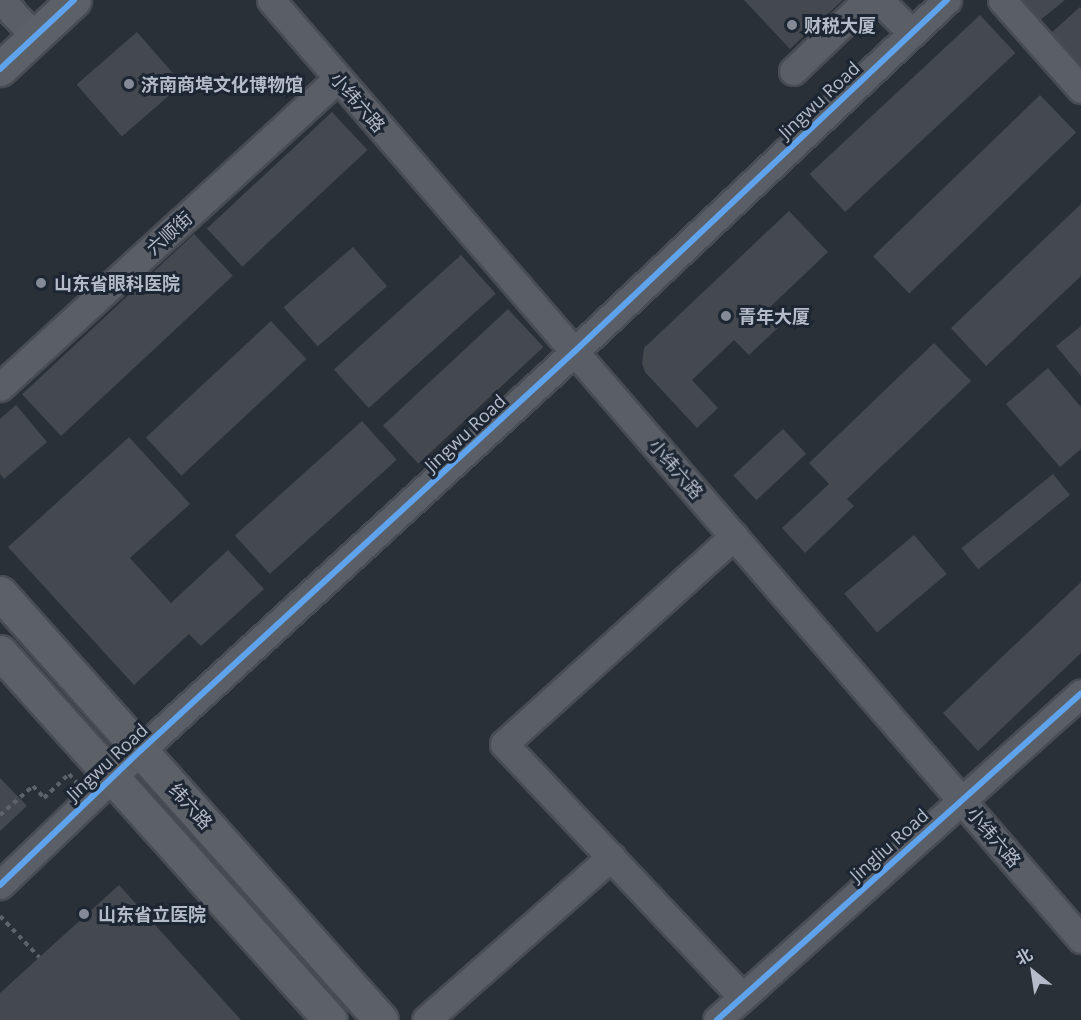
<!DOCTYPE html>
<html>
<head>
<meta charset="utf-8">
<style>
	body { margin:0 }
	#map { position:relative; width:1081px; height:1020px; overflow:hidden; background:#2a3038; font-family:"Open Sans","Noto Sans SC",sans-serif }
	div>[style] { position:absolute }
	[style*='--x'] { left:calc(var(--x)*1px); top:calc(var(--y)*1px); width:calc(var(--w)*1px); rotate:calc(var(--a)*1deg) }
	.building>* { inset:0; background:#444950; transform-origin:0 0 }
	.path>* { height:4px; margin-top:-2px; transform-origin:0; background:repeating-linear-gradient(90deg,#5d636a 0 4.5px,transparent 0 9px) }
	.roads { filter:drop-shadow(2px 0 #484c53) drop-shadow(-2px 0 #484c53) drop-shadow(0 2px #484c53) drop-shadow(0 -2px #484c53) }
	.minor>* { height:27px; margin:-13.5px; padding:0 13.5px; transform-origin:13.5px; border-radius:13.5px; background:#5a5e66 }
	.major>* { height:33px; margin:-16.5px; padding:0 16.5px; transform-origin:16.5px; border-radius:16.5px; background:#5c6168 }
	.cycleway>* { height:6px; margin:-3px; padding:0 3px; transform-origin:3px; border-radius:3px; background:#60a3ed }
	.dots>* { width:16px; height:16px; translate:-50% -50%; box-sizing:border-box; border:3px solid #1d2633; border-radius:50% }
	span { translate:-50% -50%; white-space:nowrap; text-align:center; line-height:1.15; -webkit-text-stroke:6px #1d2633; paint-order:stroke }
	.poi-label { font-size:18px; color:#b4bcc9; font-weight:700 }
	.left { translate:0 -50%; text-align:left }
	.street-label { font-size:18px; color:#b4bcc9 }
	.north { position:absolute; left:1003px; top:942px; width:60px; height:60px; -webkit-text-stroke:4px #1d2633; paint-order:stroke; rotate:330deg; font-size:16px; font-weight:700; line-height:24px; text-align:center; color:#b4bcc9 }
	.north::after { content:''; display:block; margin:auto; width:21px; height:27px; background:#b4bcc9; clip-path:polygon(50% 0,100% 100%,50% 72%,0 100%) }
</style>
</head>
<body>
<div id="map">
	<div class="building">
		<div style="clip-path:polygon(744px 0,843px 0,790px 49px)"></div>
		<div style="clip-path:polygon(1011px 0,1065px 0,1033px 26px)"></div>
		<div style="clip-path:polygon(1080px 7px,1081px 8px,1081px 71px,1049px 35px)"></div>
		<div style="left:980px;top:15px;width:52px;height:233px;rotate:47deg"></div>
		<div style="left:137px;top:32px;width:69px;height:80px;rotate:49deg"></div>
		<div style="left:1040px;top:95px;width:52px;height:232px;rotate:46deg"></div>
		<div style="left:332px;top:112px;width:52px;height:171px;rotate:47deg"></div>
		<div style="clip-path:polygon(1081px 204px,1081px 276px,986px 366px,951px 328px)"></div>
		<div style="clip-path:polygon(789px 211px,828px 252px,768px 309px,782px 324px,749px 355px,734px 340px,692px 380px,718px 408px,697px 428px,645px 372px,642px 363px,644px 348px)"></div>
		<div style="left:194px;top:234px;width:57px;height:235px;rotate:47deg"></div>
		<div style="left:353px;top:247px;width:52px;height:92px;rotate:49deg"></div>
		<div style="left:461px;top:255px;width:52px;height:171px;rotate:48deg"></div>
		<div style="left:508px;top:309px;width:52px;height:171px;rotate:47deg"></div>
		<div style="left:271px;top:321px;width:52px;height:171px;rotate:47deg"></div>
		<div style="clip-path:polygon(1081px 326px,1081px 376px,1056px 346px)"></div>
		<div style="clip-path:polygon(934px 343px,971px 381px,847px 499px,854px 506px,805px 553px,782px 528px,829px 484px,809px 463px)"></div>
		<div style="clip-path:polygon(1048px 368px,1081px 407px,1081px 449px,1060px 467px,1006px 404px)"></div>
		<div style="clip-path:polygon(16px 405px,47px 442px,4px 479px,0 474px,0 419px)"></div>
		<div style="left:362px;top:421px;width:52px;height:171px;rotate:48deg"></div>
		<div style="left:783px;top:429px;width:34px;height:68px;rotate:47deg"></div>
		<div style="clip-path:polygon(129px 437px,190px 504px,130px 558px,171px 603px,228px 550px,264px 589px,201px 646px,189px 634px,134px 685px,8px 547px)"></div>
		<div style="left:1053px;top:474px;width:27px;height:118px;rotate:51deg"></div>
		<div style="left:914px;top:535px;width:51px;height:91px;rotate:50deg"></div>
		<div style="clip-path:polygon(1081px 582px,1081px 653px,978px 751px,943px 713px)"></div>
		<div style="clip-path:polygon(0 778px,27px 806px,0 831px)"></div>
		<div style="clip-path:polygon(119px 885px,241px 1020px,0 1020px,0 993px)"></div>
	</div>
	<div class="path">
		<div style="--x:0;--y:815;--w:44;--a:-41.3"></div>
		<div style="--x:33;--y:786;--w:16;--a:47"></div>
		<div style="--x:44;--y:798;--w:35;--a:-44"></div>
		<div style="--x:69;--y:774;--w:11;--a:49"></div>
		<div style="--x:0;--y:916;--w:57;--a:46.4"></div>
	</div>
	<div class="roads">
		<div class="minor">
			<div style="--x:1;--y:0;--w:50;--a:47.4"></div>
			<div style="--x:271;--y:0;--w:1240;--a:49.22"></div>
			<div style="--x:879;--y:0;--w:47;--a:45"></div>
			<div style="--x:1002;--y:0;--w:119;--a:48.4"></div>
			<div style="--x:793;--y:71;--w:103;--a:-43.8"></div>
			<div style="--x:0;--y:387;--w:458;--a:-42.4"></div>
			<div style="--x:734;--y:536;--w:310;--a:137.9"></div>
			<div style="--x:504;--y:744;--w:347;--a:46.7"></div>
			<div style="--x:0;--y:885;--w:195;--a:-43.8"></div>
			<div style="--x:141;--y:750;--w:588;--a:-42.59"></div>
			<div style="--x:574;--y:352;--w:513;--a:-43.34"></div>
			<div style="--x:426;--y:1020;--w:247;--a:-41.4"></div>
			<div style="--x:717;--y:1020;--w:489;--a:-41.9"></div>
		</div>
		<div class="major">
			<div style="--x:0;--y:69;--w:101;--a:-43"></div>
			<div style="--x:0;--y:593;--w:572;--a:48.26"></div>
			<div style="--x:0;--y:652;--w:494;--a:48.1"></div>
		</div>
	</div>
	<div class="cycleway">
		<div style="--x:0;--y:69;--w:101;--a:-43"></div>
		<div style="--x:0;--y:885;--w:195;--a:-43.8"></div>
		<div style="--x:141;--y:750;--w:588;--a:-42.59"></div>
		<div style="--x:574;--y:352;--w:513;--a:-43.34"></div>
		<div style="--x:717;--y:1020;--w:489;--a:-41.9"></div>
	</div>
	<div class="dots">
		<div style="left:792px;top:25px;background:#848b96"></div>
		<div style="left:129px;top:84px;background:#848b96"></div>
		<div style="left:41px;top:283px;background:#848b96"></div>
		<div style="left:726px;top:316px;background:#848b96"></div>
		<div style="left:84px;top:914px;background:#848b96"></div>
	</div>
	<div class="poi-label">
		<span class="left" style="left:804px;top:25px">财税大厦</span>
		<span class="left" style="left:141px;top:84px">济南商埠文化博物馆</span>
		<span class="left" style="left:54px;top:283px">山东省眼科医院</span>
		<span class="left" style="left:738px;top:316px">青年大厦</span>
		<span class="left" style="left:98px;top:914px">山东省立医院</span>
	</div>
	<div class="street-label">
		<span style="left:819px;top:100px;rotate:-43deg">Jingwu Road</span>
		<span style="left:358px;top:102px;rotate:49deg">小纬六路</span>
		<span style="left:169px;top:233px;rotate:-42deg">六顺街</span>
		<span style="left:465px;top:433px;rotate:-43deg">Jingwu Road</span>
		<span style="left:676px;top:469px;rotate:49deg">小纬六路</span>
		<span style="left:107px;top:762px;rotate:-43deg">Jingwu Road</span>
		<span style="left:191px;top:806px;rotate:48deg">纬六路</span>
		<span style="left:994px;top:837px;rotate:50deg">小纬六路</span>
		<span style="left:889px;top:845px;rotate:-42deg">Jingliu Road</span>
	</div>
	<div class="north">北</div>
</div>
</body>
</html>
